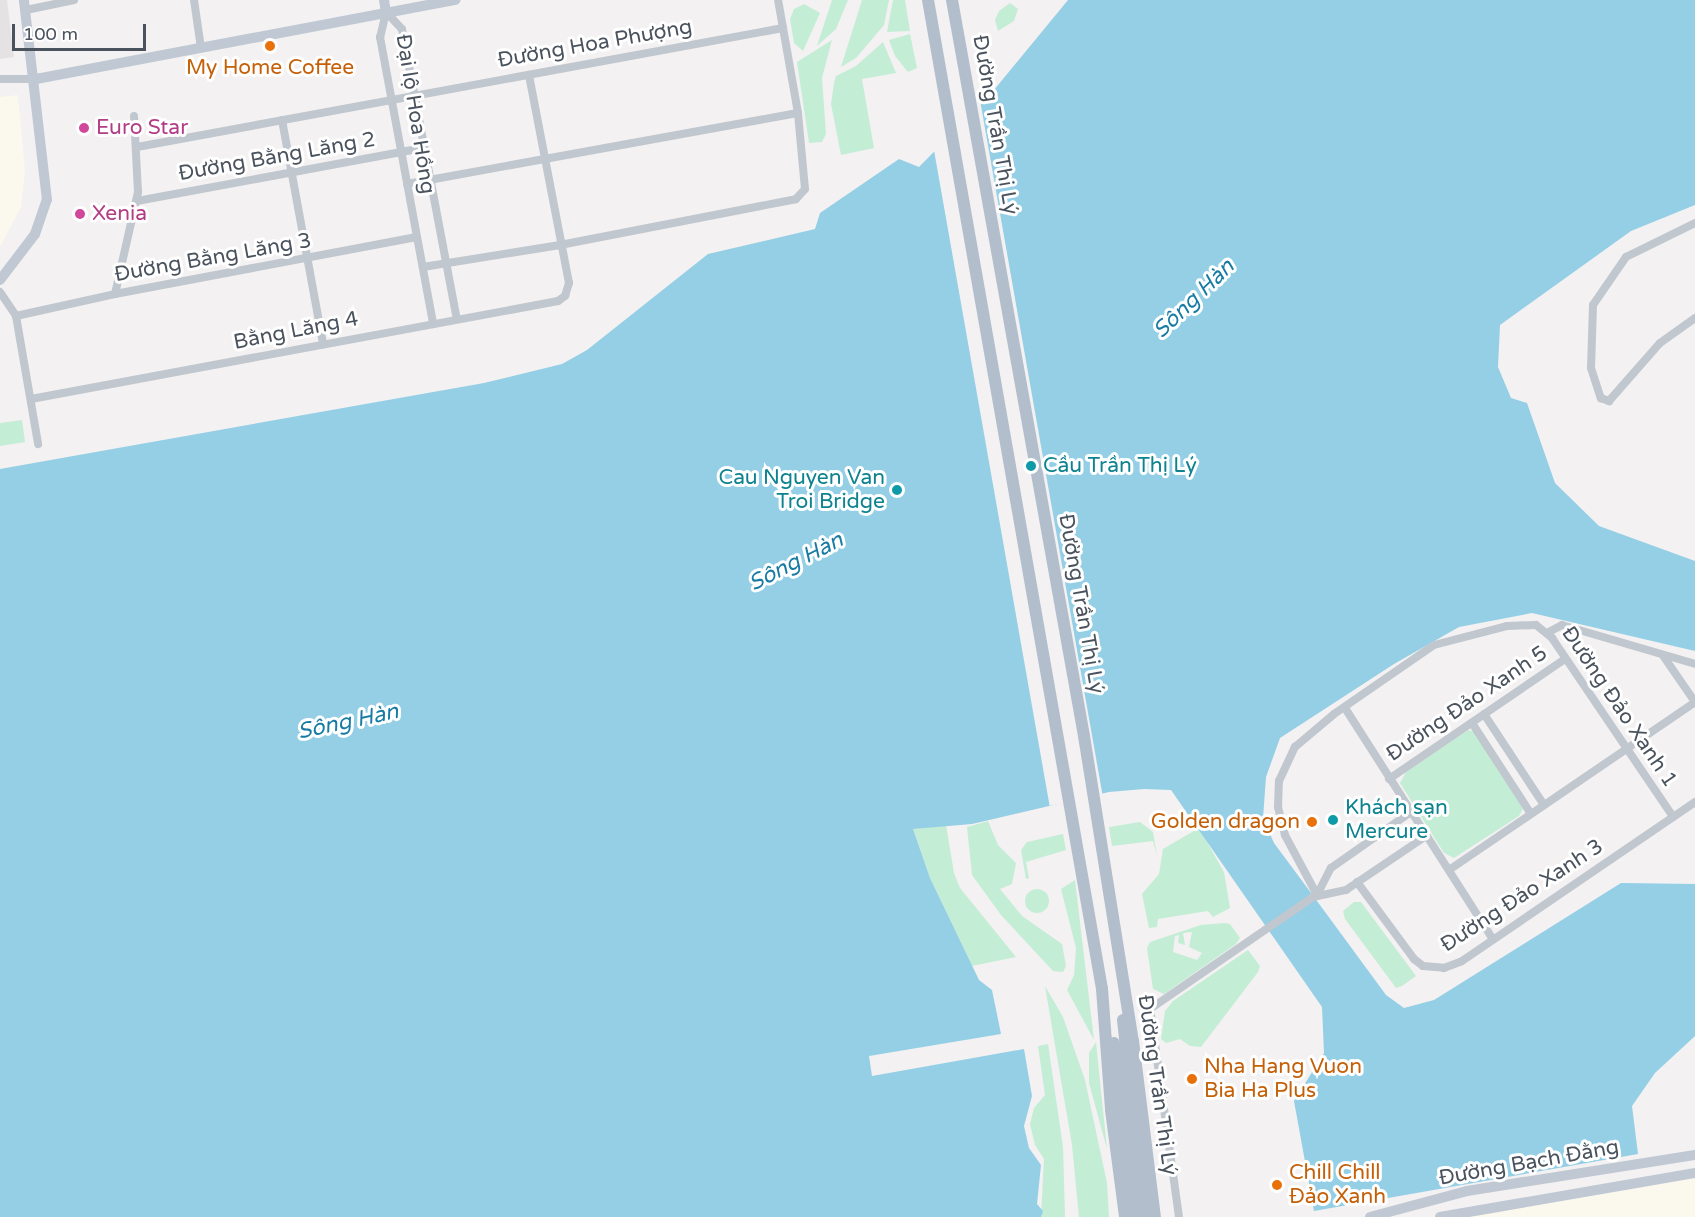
<!DOCTYPE html>
<html>
<head>
<meta charset="utf-8">
<style>
	body { margin:0 }
	#map { position:relative; width:1695px; height:1217px; overflow:hidden; background:#f3f1f1; font-family:"Varela Round",sans-serif }
	div>[style] { position:absolute }
	[style*='--x'] { left:calc(var(--x)*1px); top:calc(var(--y)*1px); width:calc(var(--w)*1px); rotate:calc(var(--a)*1deg) }
	.commercial>* { inset:0; background:#fbf8ed }
	.education>* { inset:0; background:#e4e2e2 }
	.green>* { inset:0; background:#c4edd6 }
	.round { border-radius:50% }
	.water>* { inset:0; background:#94cfe6 }
	.pier>* { inset:0; background:#f3f1f1; transform-origin:0 0 }
	.street>* { height:8px; margin:-4px; padding:0 4px; transform-origin:4px; border-radius:4px; background:#c0c7ce }
	.secondary>* { height:10px; margin:-5px; padding:0 5px; transform-origin:5px; border-radius:5px; background:#c0c8d3 }
	.primary>* { height:12px; margin:-6px; padding:0 6px; transform-origin:6px; border-radius:6px; background:#b3becd }
	.dots>* { width:16px; height:16px; translate:-50% -50%; box-sizing:border-box; border:3px solid #fff; border-radius:50% }
	span { translate:-50% -50%; white-space:nowrap; text-align:center; line-height:1.15; -webkit-text-stroke:6px #fff; paint-order:stroke }
	.street-label { font-size:21px; color:#4a535d }
	.food-label { font-size:21px; color:#c56008 }
	.right { translate:-100% -50%; text-align:right }
	.left { translate:0 -50%; text-align:left }
	.hotel-label { font-size:21px; color:#b23c85 }
	.culture-label { font-size:21px; color:#0d838f }
	.water-label { font-size:22px; color:#177ba3; font-style:italic }
	.scale { position:absolute; left:12px; top:24px; width:134px; height:27px; box-sizing:border-box; border:3px solid #4a535d; border-top:0; padding-left:8px; font-size:18px; line-height:21px; white-space:nowrap; color:#4a535d; -webkit-text-stroke:4px #fff; paint-order:stroke }
</style>
</head>
<body>
<div id="map">
	<div class="commercial">
		<div style="clip-path:polygon(18px 95px,25px 171px,21px 207px,0 247px,0 97px)"></div>
		<div style="clip-path:polygon(1695px 1171px,1695px 1217px,1432px 1217px,1466px 1208px)"></div>
	</div>
	<div class="education">
		<div style="clip-path:polygon(0 0,7px 0,14px 57px,0 59px)"></div>
	</div>
	<div class="green">
		<div style="clip-path:polygon(832px 0,848px 0,836px 29px,817px 46px)"></div>
		<div style="clip-path:polygon(862px 0,889px 0,884px 25px,856px 58px,841px 67px)"></div>
		<div style="clip-path:polygon(893px 0,905px 0,910px 31px,887px 32px)"></div>
		<div style="clip-path:polygon(1010px 3px,1018px 9px,1014px 21px,998px 31px,995px 20px,999px 11px)"></div>
		<div style="clip-path:polygon(804px 4px,820px 13px,803px 51px,794px 43px,790px 19px,794px 9px)"></div>
		<div style="clip-path:polygon(910px 34px,917px 68px,908px 72px,895px 56px,889px 40px)"></div>
		<div style="clip-path:polygon(832px 40px,822px 78px,826px 134px,822px 142px,809px 143px,797px 62px)"></div>
		<div style="clip-path:polygon(883px 42px,896px 73px,862px 79px,874px 148px,841px 155px,831px 104px,834px 83px,836px 76px,856px 66px)"></div>
		<div style="clip-path:polygon(22px 420px,25px 442px,0 446px,0 423px)"></div>
		<div style="clip-path:polygon(1468px 730px,1479px 733px,1524px 807px,1519px 816px,1454px 858px,1444px 853px,1400px 783px,1406px 772px)"></div>
		<div style="clip-path:polygon(988px 821px,998px 845px,1016px 863px,1012px 884px,1000px 889px,1022px 916px,1062px 944px,1066px 966px,1063px 972px,1053px 971px,1001px 915px,972px 875px,967px 827px)"></div>
		<div style="clip-path:polygon(1140px 822px,1153px 832px,1157px 856px,1153px 841px,1112px 846px,1109px 827px)"></div>
		<div style="clip-path:polygon(946px 825px,954px 873px,960px 888px,1016px 957px,972px 966px,930px 878px,913px 829px)"></div>
		<div style="clip-path:polygon(1199px 828px,1224px 872px,1230px 908px,1213px 917px,1208px 911px,1158px 919px,1157px 927px,1149px 928px,1142px 894px,1159px 874px,1163px 849px)"></div>
		<div style="clip-path:polygon(1063px 834px,1066px 850px,1026px 862px,1029px 878px,1026px 879px,1021px 850px,1027px 842px)"></div>
		<div style="clip-path:polygon(1075px 880px,1094px 1040px,1067px 990px,1074px 975px,1076px 948px,1061px 889px)"></div>
		<div class="round" style="left:1025px;top:889px;width:24px;height:24px"></div>
		<div style="clip-path:polygon(1354px 902px,1361px 902px,1416px 976px,1402px 986px,1396px 988px,1345px 919px,1343px 911px)"></div>
		<div style="clip-path:polygon(evenodd,1225px 923px,1230px 924px,1240px 938px,1236px 944px,1164px 994px,1153px 989px,1147px 948px,1150px 942px,1201px 925px,1225px 923px,1192px 932px,1189px 947px,1202px 953px,1197px 960px,1173px 952px,1175px 936px,1179px 935px,1178px 943px,1185px 945px,1183px 933px,1192px 932px)"></div>
		<div style="clip-path:polygon(1248px 950px,1260px 966px,1258px 972px,1201px 1047px,1190px 1046px,1180px 1039px,1166px 1043px,1161px 1039px,1165px 1011px,1173px 1001px)"></div>
		<div style="clip-path:polygon(1045px 986px,1063px 1017px,1085px 1080px,1107px 1183px,1109px 1217px,1079px 1217px,1072px 1145px)"></div>
		<div style="clip-path:polygon(1096px 1042px,1107px 1149px,1089px 1083px,1089px 1053px)"></div>
		<div style="clip-path:polygon(1048px 1044px,1063px 1147px,1065px 1217px,1041px 1217px,1044px 1159px,1035px 1145px,1030px 1124px,1034px 1108px,1045px 1095px,1038px 1046px)"></div>
	</div>
	<div class="water">
		<div style="clip-path:polygon(1068px 0,1695px 0,1695px 205px,1631px 231px,1500px 325px,1498px 367px,1511px 398px,1527px 403px,1555px 483px,1599px 526px,1695px 561px,1695px 651px,1532px 613px,1459px 627px,1394px 664px,1280px 738px,1266px 777px,1263px 818px,1274px 843px,1317px 901px,1386px 995px,1404px 1008px,1434px 1000px,1621px 883px,1695px 884px,1695px 1036px,1655px 1073px,1632px 1106px,1638px 1154px,1314px 1211px,1294px 1101px,1324px 1053px,1322px 1007px,1171px 790px,1144px 789px,1109px 792px,972px 824px,913px 829px,930px 878px,979px 980px,992px 990px,1001px 1034px,869px 1056px,872px 1076px,1024px 1049px,1032px 1096px,1024px 1126px,1029px 1148px,1041px 1165px,1037px 1204px,1043px 1211px,1041px 1217px,0 1217px,0 469px,484px 383px,562px 364px,587px 350px,708px 254px,815px 229px,820px 213px,899px 159px,919px 167px,989px 96px)"></div>
	</div>
	<div class="pier">
		<div style="left:980px;top:100px;width:707px;height:54px;rotate:80deg"></div>
	</div>
	<div class="street">
		<div style="--x:194;--y:0;--w:49;--a:81.7"></div>
		<div style="--x:26;--y:10;--w:49;--a:-11.8"></div>
		<div style="--x:386;--y:12;--w:23;--a:47"></div>
		<div style="--x:402;--y:29;--w:295;--a:79.3"></div>
		<div style="--x:386;--y:12;--w:26;--a:103"></div>
		<div style="--x:380;--y:37;--w:292;--a:79.5"></div>
		<div style="--x:0;--y:79;--w:36;--a:0"></div>
		<div style="--x:282;--y:120;--w:228;--a:79.6"></div>
		<div style="--x:137;--y:147;--w:657;--a:-10.44"></div>
		<div style="--x:407;--y:184;--w:397;--a:-10.3"></div>
		<div style="--x:137;--y:201;--w:292;--a:-10.5"></div>
		<div style="--x:1695;--y:223;--w:77;--a:153.8"></div>
		<div style="--x:1626;--y:257;--w:58;--a:124.5"></div>
		<div style="--x:1593;--y:305;--w:63;--a:91.8"></div>
		<div style="--x:1591;--y:368;--w:32;--a:72"></div>
		<div style="--x:1601;--y:398;--w:9;--a:21"></div>
		<div style="--x:1609;--y:401;--w:77;--a:-48.7"></div>
		<div style="--x:1660;--y:343;--w:43;--a:-35.5"></div>
		<div style="--x:423;--y:267;--w:139;--a:-9.1"></div>
		<div style="--x:560;--y:245;--w:240;--a:-11"></div>
		<div style="--x:796;--y:199;--w:13;--a:-48"></div>
		<div style="--x:805;--y:189;--w:76;--a:-95.3"></div>
		<div style="--x:798;--y:113;--w:115;--a:-100"></div>
		<div style="--x:0;--y:292;--w:29;--a:56"></div>
		<div style="--x:16;--y:316;--w:130;--a:80.2"></div>
		<div style="--x:115;--y:294;--w:105;--a:-77.3"></div>
		<div style="--x:138;--y:192;--w:76;--a:-93"></div>
		<div style="--x:16;--y:316;--w:101;--a:-12.5"></div>
		<div style="--x:115;--y:294;--w:307;--a:-10.7"></div>
		<div style="--x:31;--y:399;--w:536;--a:-10.53"></div>
		<div style="--x:558;--y:301;--w:9;--a:-36"></div>
		<div style="--x:565;--y:296;--w:14;--a:-73"></div>
		<div style="--x:569;--y:283;--w:212;--a:-100.9"></div>
		<div style="--x:1547;--y:633;--w:17;--a:-28"></div>
		<div style="--x:1562;--y:625;--w:139;--a:16.3"></div>
		<div style="--x:1664;--y:657;--w:55;--a:55.4"></div>
		<div style="--x:1345;--y:708;--w:274;--a:57.4"></div>
		<div style="--x:1484;--y:714;--w:109;--a:56.6"></div>
		<div style="--x:1472;--y:723;--w:108;--a:57"></div>
		<div style="--x:1389;--y:779;--w:213;--a:-34.3"></div>
		<div style="--x:1449;--y:870;--w:298;--a:-34.3"></div>
		<div style="--x:1357;--y:882;--w:96;--a:53.5"></div>
		<div style="--x:1414;--y:959;--w:11;--a:38"></div>
		<div style="--x:1423;--y:966;--w:21;--a:5"></div>
		<div style="--x:1444;--y:968;--w:19;--a:-21"></div>
		<div style="--x:1462;--y:961;--w:282;--a:-34.3"></div>
		<div style="--x:1317;--y:895;--w:68;--a:-118.1"></div>
		<div style="--x:1285;--y:835;--w:29;--a:-104"></div>
		<div style="--x:1278;--y:807;--w:26;--a:-88"></div>
		<div style="--x:1279;--y:781;--w:38;--a:-65"></div>
		<div style="--x:1295;--y:747;--w:51;--a:-40.2"></div>
		<div style="--x:1334;--y:714;--w:121;--a:-34.6"></div>
		<div style="--x:1434;--y:645;--w:75;--a:-14.6"></div>
		<div style="--x:1507;--y:626;--w:29;--a:-2"></div>
		<div style="--x:1536;--y:625;--w:21;--a:39"></div>
		<div style="--x:1552;--y:638;--w:216;--a:55.9"></div>
		<div style="--x:1317;--y:895;--w:30;--a:-63"></div>
		<div style="--x:1331;--y:868;--w:98;--a:-35"></div>
		<div style="--x:1179;--y:1217;--w:210;--a:-97.9"></div>
		<div style="--x:1150;--y:1009;--w:198;--a:-34.5"></div>
		<div style="--x:1313;--y:897;--w:34;--a:-12"></div>
		<div style="--x:1346;--y:890;--w:97;--a:-34"></div>
	</div>
	<div class="secondary">
		<div style="--x:384;--y:0;--w:12;--a:81"></div>
		<div style="--x:36;--y:79;--w:427;--a:-10.7"></div>
		<div style="--x:0;--y:280;--w:58;--a:-52.7"></div>
		<div style="--x:35;--y:234;--w:36;--a:-71"></div>
		<div style="--x:47;--y:200;--w:201;--a:-96.6"></div>
		<div style="--x:1370;--y:1217;--w:100;--a:-15"></div>
		<div style="--x:1467;--y:1191;--w:231;--a:-9"></div>
		<div style="--x:1440;--y:1217;--w:259;--a:-9.8"></div>
	</div>
	<div class="primary">
		<div style="--x:928;--y:0;--w:1004;--a:80.02"></div>
		<div style="--x:1102;--y:989;--w:121;--a:85.7"></div>
		<div style="--x:1111;--y:1110;--w:108;--a:82.5"></div>
		<div style="--x:952;--y:0;--w:748;--a:79.83"></div>
		<div style="--x:1084;--y:736;--w:309;--a:80.9"></div>
		<div style="--x:1133;--y:1041;--w:177;--a:82.9"></div>
		<div style="--x:1123;--y:1020;--w:198;--a:83.6"></div>
		<div style="--x:1114;--y:1043;--w:175;--a:83.1"></div>
	</div>
	<div class="dots">
		<div style="left:270px;top:46px;background:#e8710a"></div>
		<div style="left:84px;top:128px;background:#d1479c"></div>
		<div style="left:80px;top:214px;background:#d1479c"></div>
		<div style="left:1031px;top:466px;background:#0f9aa8"></div>
		<div style="left:897px;top:490px;background:#0f9aa8"></div>
		<div style="left:1333px;top:820px;background:#0f9aa8"></div>
		<div style="left:1312px;top:822px;background:#e8710a"></div>
		<div style="left:1192px;top:1079px;background:#e8710a"></div>
		<div style="left:1277px;top:1185px;background:#e8710a"></div>
	</div>
	<div class="street-label">
		<span style="left:595px;top:44px;rotate:-10deg">Đường Hoa Phượng</span>
		<span style="left:415px;top:114px;rotate:81deg">Đại lộ Hoa Hồng</span>
		<span style="left:995px;top:125px;rotate:80deg">Đường Trần Thị Lý</span>
		<span style="left:277px;top:157px;rotate:-10deg">Đường Bằng Lăng 2</span>
		<span style="left:213px;top:258px;rotate:-10deg">Đường Bằng Lăng 3</span>
		<span style="left:296px;top:331px;rotate:-11deg">Bằng Lăng 4</span>
		<span style="left:1081px;top:604px;rotate:80deg">Đường Trần Thị Lý</span>
		<span style="left:1467px;top:704px;rotate:-34deg">Đường Đảo Xanh 5</span>
		<span style="left:1619px;top:707px;rotate:56deg">Đường Đảo Xanh 1</span>
		<span style="left:1522px;top:896px;rotate:-33deg">Đường Đảo Xanh 3</span>
		<span style="left:1157px;top:1085px;rotate:82deg">Đường Trần Thị Lý</span>
		<span style="left:1529px;top:1163px;rotate:-10deg">Đường Bạch Đằng</span>
	</div>
	<div class="food-label">
		<span style="left:270px;top:68px">My Home Coffee</span>
		<span class="right" style="left:1300px;top:822px">Golden dragon</span>
		<span class="left" style="left:1204px;top:1079px">Nha Hang Vuon<br>Bia Ha Plus</span>
		<span class="left" style="left:1289px;top:1185px">Chill Chill<br>Đảo Xanh</span>
	</div>
	<div class="hotel-label">
		<span class="left" style="left:96px;top:128px">Euro Star</span>
		<span class="left" style="left:92px;top:214px">Xenia</span>
	</div>
	<div class="culture-label">
		<span class="left" style="left:1043px;top:466px">Cầu Trần Thị Lý</span>
		<span class="right" style="left:885px;top:490px">Cau Nguyen Van<br>Troi Bridge</span>
		<span class="left" style="left:1345px;top:820px">Khách sạn<br>Mercure</span>
	</div>
	<div class="water-label">
		<span style="left:1194px;top:299px;rotate:-44deg">Sông Hàn</span>
		<span style="left:796px;top:562px;rotate:-27deg">Sông Hàn</span>
		<span style="left:348px;top:722px;rotate:-12deg">Sông Hàn</span>
	</div>
	<div class="scale">100 m</div>
</div>
</body>
</html>
